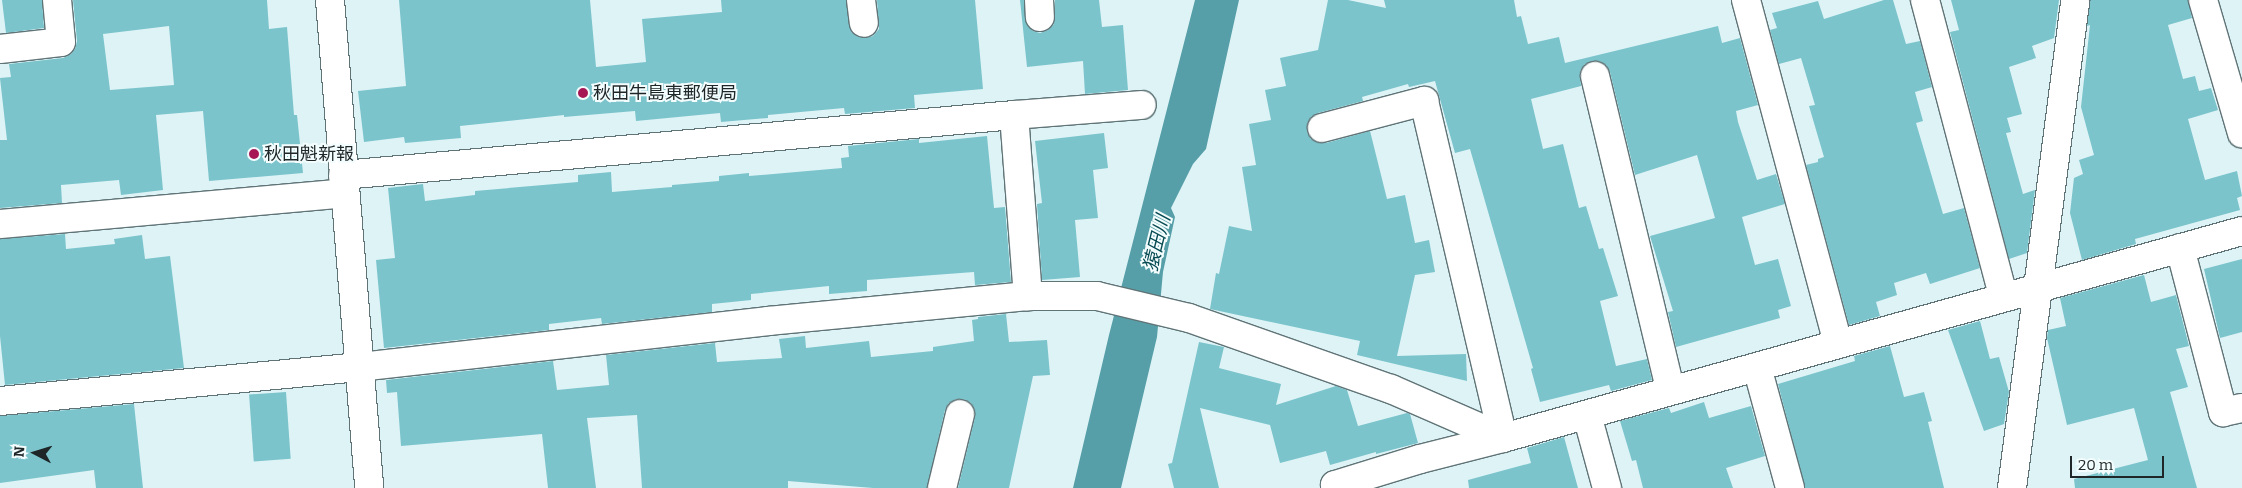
<!DOCTYPE html>
<html>
<head>
<meta charset="utf-8">
<style>
	body { margin:0 }
	#map { position:relative; width:2242px; height:488px; overflow:hidden; background:#ddf3f6; font-family:Bitter,"Noto Sans JP",serif }
	div>[style] { position:absolute }
	[style*='--x'] { left:calc(var(--x)*1px); top:calc(var(--y)*1px); width:calc(var(--w)*1px); rotate:calc(var(--a)*1deg) }
	.water>* { inset:0; background:#579fa8 }
	.building>* { inset:0; background:#7bc4cc; transform-origin:0 0 }
	.roads { filter:drop-shadow(1px 0 #607477) drop-shadow(-1px 0 #607477) drop-shadow(0 1px #607477) drop-shadow(0 -1px #607477) }
	.minor>* { height:28px; margin:-14px; padding:0 14px; transform-origin:14px; border-radius:14px; background:#fff }
	.dots>* { width:14px; height:14px; translate:-50% -50%; box-sizing:border-box; border:2px solid #f4fdfe; border-radius:50% }
	span { translate:-50% -50%; white-space:nowrap; text-align:center; line-height:1.15; -webkit-text-stroke:4px #f4fdfe; paint-order:stroke }
	.poi-label { font-size:18px; color:#1e2627 }
	.left { translate:0 -50%; text-align:left }
	.water-label { font-size:19px; color:#074b52; font-style:italic }
	.north { position:absolute; left:10px; top:428px; width:50px; height:50px; -webkit-text-stroke:4px #f4fdfe; paint-order:stroke; rotate:275deg; font-size:14px; font-weight:700; line-height:20px; text-align:center; color:#1e2627 }
	.north::after { content:''; display:block; margin:auto; width:18px; height:22px; background:#1e2627; clip-path:polygon(50% 0,100% 100%,50% 72%,0 100%) }
	.scale { position:absolute; left:2070px; top:456px; width:94px; height:22px; box-sizing:border-box; border:2px solid #1e2627; border-top:0; padding-left:6px; font-size:15px; line-height:18px; white-space:nowrap; color:#1e2627; -webkit-text-stroke:4px #f4fdfe; paint-order:stroke }
</style>
</head>
<body>
<div id="map">
	<div class="water">
		<div style="clip-path:polygon(1195px 0,1239px 0,1206px 149px,1193px 164px,1171px 208px,1175px 217px,1163px 272px,1157px 337px,1121px 488px,1073px 488px,1109px 335px)"></div>
	</div>
	<div class="building">
		<div style="clip-path:polygon(2px 0,42px 0,44px 28px,6px 33px)"></div>
		<div style="clip-path:polygon(evenodd,73px 0,267px 0,269px 29px,287px 27px,294px 115px,297px 115px,303px 173px,209px 181px,203px 111px,156px 115px,163px 190px,121px 195px,119px 180px,61px 185px,62px 203px,0 208px,0 140px,7px 140px,0 78px,11px 77px,9px 64px,63px 58px,71px 54px,75px 49px,77px 41px,73px 0,169px 26px,174px 85px,110px 90px,103px 34px,169px 26px)"></div>
		<div style="clip-path:polygon(399px 0,590px 0,596px 67px,646px 62px,642px 19px,722px 12px,721px 0,846px 0,851px 32px,858px 37px,866px 38px,873px 36px,879px 29px,877px 0,975px 0,983px 89px,914px 95px,915px 108px,845px 114px,844px 108px,768px 115px,768px 118px,721px 122px,720px 113px,636px 121px,635px 111px,564px 117px,564px 115px,460px 126px,461px 138px,405px 143px,404px 137px,364px 142px,358px 91px,406px 86px)"></div>
		<div style="clip-path:polygon(1020px 0,1024px 0,1027px 25px,1033px 31px,1040px 33px,1048px 30px,1054px 24px,1055px 0,1099px 0,1102px 27px,1123px 25px,1128px 90px,1085px 94px,1083px 61px,1027px 67px)"></div>
		<div style="clip-path:polygon(1328px 0,1348px 0,1386px 8px,1384px 0,1514px 0,1517px 17px,1521px 16px,1528px 44px,1559px 37px,1565px 63px,1718px 26px,1722px 43px,1740px 38px,1758px 105px,1736px 111px,1738px 122px,1757px 180px,1776px 174px,1785px 204px,1742px 217px,1755px 265px,1778px 259px,1791px 306px,1778px 310px,1780px 318px,1676px 347px,1668px 312px,1673px 311px,1650px 236px,1715px 218px,1697px 155px,1635px 175px,1610px 72px,1606px 65px,1599px 61px,1592px 61px,1585px 64px,1580px 71px,1581px 86px,1531px 99px,1543px 149px,1563px 144px,1579px 208px,1586px 206px,1599px 249px,1603px 248px,1618px 296px,1600px 301px,1616px 366px,1647px 359px,1652px 380px,1611px 391px,1609px 385px,1540px 402px,1531px 369px,1533px 368px,1470px 149px,1455px 153px,1435px 81px,1409px 87px,1408px 84px,1362px 97px,1363px 101px,1318px 113px,1311px 117px,1307px 124px,1307px 132px,1311px 139px,1318px 143px,1326px 143px,1370px 131px,1387px 199px,1405px 195px,1415px 243px,1429px 240px,1435px 272px,1415px 275px,1397px 356px,1466px 354px,1467px 381px,1357px 355px,1360px 341px,1210px 309px,1216px 273px,1219px 274px,1229px 226px,1252px 231px,1242px 167px,1256px 165px,1249px 124px,1271px 120px,1265px 90px,1286px 86px,1280px 58px,1318px 50px)"></div>
		<div style="clip-path:polygon(1884px 0,1893px 0,1906px 44px,1920px 41px,1932px 87px,1915px 92px,1923px 121px,1916px 123px,1943px 214px,1964px 208px,1980px 268px,1930px 284px,1926px 273px,1894px 283px,1897px 295px,1876px 302px,1880px 316px,1849px 325px,1806px 165px,1818px 162px,1818px 159px,1824px 157px,1809px 106px,1815px 105px,1801px 58px,1779px 64px,1770px 30px,1777px 28px,1772px 13px,1818px 1px,1824px 19px)"></div>
		<div style="clip-path:polygon(1951px 0,2059px 0,2054px 38px,2032px 46px,2036px 58px,2009px 67px,2022px 114px,2007px 118px,2011px 132px,2006px 133px,2023px 194px,2035px 190px,2027px 253px,2009px 259px,1950px 32px,1959px 30px)"></div>
		<div style="clip-path:polygon(2090px 0,2188px 0,2192px 18px,2168px 25px,2183px 79px,2195px 76px,2199px 91px,2211px 88px,2218px 110px,2188px 119px,2205px 180px,2237px 171px,2242px 196px,2237px 198px,2240px 210px,2135px 239px,2136px 244px,2082px 260px,2070px 213px,2074px 178px,2083px 174px,2079px 160px,2094px 155px,2081px 107px,2090px 25px,2087px 26px)"></div>
		<div style="clip-path:polygon(1104px 133px,1108px 168px,1093px 170px,1098px 218px,1075px 220px,1080px 277px,1042px 280px,1037px 204px,1042px 203px,1035px 141px)"></div>
		<div style="clip-path:polygon(987px 136px,994px 208px,1005px 207px,1011px 282px,975px 285px,974px 272px,867px 280px,867px 291px,829px 294px,829px 286px,751px 294px,751px 300px,712px 304px,712px 312px,602px 324px,601px 318px,549px 324px,549px 330px,384px 348px,376px 260px,395px 258px,388px 188px,423px 184px,425px 201px,475px 195px,475px 191px,578px 182px,578px 175px,611px 172px,612px 192px,672px 187px,672px 185px,719px 181px,719px 176px,749px 173px,749px 176px,842px 168px,841px 158px,849px 157px,848px 146px,919px 139px,919px 143px)"></div>
		<div style="clip-path:polygon(65px 234px,66px 249px,115px 244px,114px 239px,142px 235px,145px 259px,170px 256px,184px 368px,5px 385px,0 336px,0 239px)"></div>
		<div style="clip-path:polygon(2242px 259px,2242px 332px,2220px 338px,2204px 269px)"></div>
		<div style="clip-path:polygon(2144px 275px,2151px 302px,2176px 295px,2189px 346px,2176px 349px,2188px 387px,2170px 392px,2197px 488px,2075px 488px,2074px 479px,2148px 460px,2134px 408px,2067px 425px,2047px 338px,2048px 330px,2066px 326px,2060px 298px)"></div>
		<div style="clip-path:polygon(1006px 314px,1009px 342px,1047px 340px,1050px 375px,1033px 376px,1009px 488px,958px 488px,975px 417px,975px 410px,971px 403px,963px 399px,956px 399px,949px 403px,945px 410px,927px 488px,873px 488px,788px 481px,788px 488px,642px 488px,637px 415px,587px 418px,596px 488px,548px 488px,542px 434px,401px 446px,397px 392px,387px 393px,386px 380px,553px 361px,557px 390px,609px 385px,606px 355px,715px 343px,717px 362px,782px 358px,779px 339px,805px 336px,806px 348px,869px 341px,871px 357px,933px 351px,933px 347px,974px 341px,972px 320px,978px 319px,978px 317px)"></div>
		<div style="clip-path:polygon(1980px 321px,1990px 359px,1999px 357px,2009px 392px,2004px 424px,1984px 431px,1948px 330px)"></div>
		<div style="clip-path:polygon(1199px 342px,1224px 347px,1219px 368px,1281px 384px,1276px 405px,1336px 386px,1347px 390px,1358px 426px,1407px 413px,1410px 414px,1418px 443px,1376px 454px,1376px 452px,1330px 465px,1326px 451px,1280px 463px,1270px 425px,1200px 408px,1219px 488px,1174px 488px,1168px 464px,1172px 463px)"></div>
		<div style="clip-path:polygon(1890px 346px,1904px 397px,1924px 392px,1932px 421px,1928px 422px,1944px 488px,1805px 488px,1778px 384px,1855px 361px,1854px 356px)"></div>
		<div style="left:286px;top:392px;width:67px;height:37px;rotate:86deg"></div>
		<div style="clip-path:polygon(1704px 402px,1709px 418px,1751px 406px,1765px 456px,1726px 468px,1733px 488px,1643px 488px,1636px 460px,1632px 461px,1620px 421px,1669px 408px,1671px 413px)"></div>
		<div style="clip-path:polygon(134px 404px,143px 488px,96px 488px,94px 470px,0 483px,0 416px)"></div>
		<div style="clip-path:polygon(1564px 437px,1578px 488px,1469px 488px,1468px 480px,1531px 463px,1527px 448px)"></div>
	</div>
	<div class="roads">
		<div class="minor">
			<div style="--x:330;--y:0;--w:490;--a:85.4"></div>
			<div style="--x:861;--y:0;--w:23;--a:83"></div>
			<div style="--x:1039;--y:0;--w:17;--a:87"></div>
			<div style="--x:1746;--y:0;--w:356;--a:75"></div>
			<div style="--x:1925;--y:0;--w:306;--a:75.2"></div>
			<div style="--x:2203;--y:0;--w:139;--a:73.7"></div>
			<div style="--x:0;--y:49;--w:61;--a:-6.5"></div>
			<div style="--x:61;--y:42;--w:42;--a:-95.4"></div>
			<div style="--x:1595;--y:76;--w:322;--a:76.5"></div>
			<div style="--x:1014;--y:115;--w:128;--a:-4.5"></div>
			<div style="--x:1322;--y:128;--w:106;--a:-14.8"></div>
			<div style="--x:1424;--y:101;--w:346;--a:76.8"></div>
			<div style="--x:1503;--y:438;--w:86;--a:165.8"></div>
			<div style="--x:1420;--y:459;--w:89;--a:163"></div>
			<div style="--x:1335;--y:485;--w:3;--a:72"></div>
			<div style="--x:343;--y:175;--w:674;--a:-5.11"></div>
			<div style="--x:1014;--y:115;--w:182;--a:85.6"></div>
			<div style="--x:0;--y:224;--w:346;--a:-5.1"></div>
			<div style="--x:2180;--y:248;--w:170;--a:75.3"></div>
			<div style="--x:2223;--y:412;--w:19;--a:-12"></div>
			<div style="--x:1757;--y:367;--w:125;--a:74.7"></div>
			<div style="--x:0;--y:401;--w:361;--a:-5.4"></div>
			<div style="--x:359;--y:367;--w:412;--a:-6.4"></div>
			<div style="--x:768;--y:321;--w:261;--a:-5.5"></div>
			<div style="--x:1028;--y:296;--w:69;--a:0"></div>
			<div style="--x:1097;--y:296;--w:95;--a:13.4"></div>
			<div style="--x:1189;--y:318;--w:214;--a:19.4"></div>
			<div style="--x:1391;--y:389;--w:122;--a:23.6"></div>
			<div style="--x:1503;--y:438;--w:767;--a:-15.65"></div>
			<div style="--x:1587;--y:415;--w:76;--a:74.7"></div>
			<div style="--x:942;--y:488;--w:76;--a:-76.3"></div>
			<div style="--x:2012;--y:488;--w:492;--a:-82.6"></div>
		</div>
	</div>
	<div class="dots">
		<div style="left:583px;top:93px;background:#a61655"></div>
		<div style="left:254px;top:154px;background:#a61655"></div>
	</div>
	<div class="poi-label">
		<span class="left" style="left:593px;top:93px">秋田牛島東郵便局</span>
		<span class="left" style="left:264px;top:154px">秋田魁新報</span>
	</div>
	<div class="water-label">
		<span style="left:1157px;top:243px;rotate:-76deg">猿田川</span>
	</div>
	<div class="north">N</div>
	<div class="scale">20 m</div>
</div>
</body>
</html>
